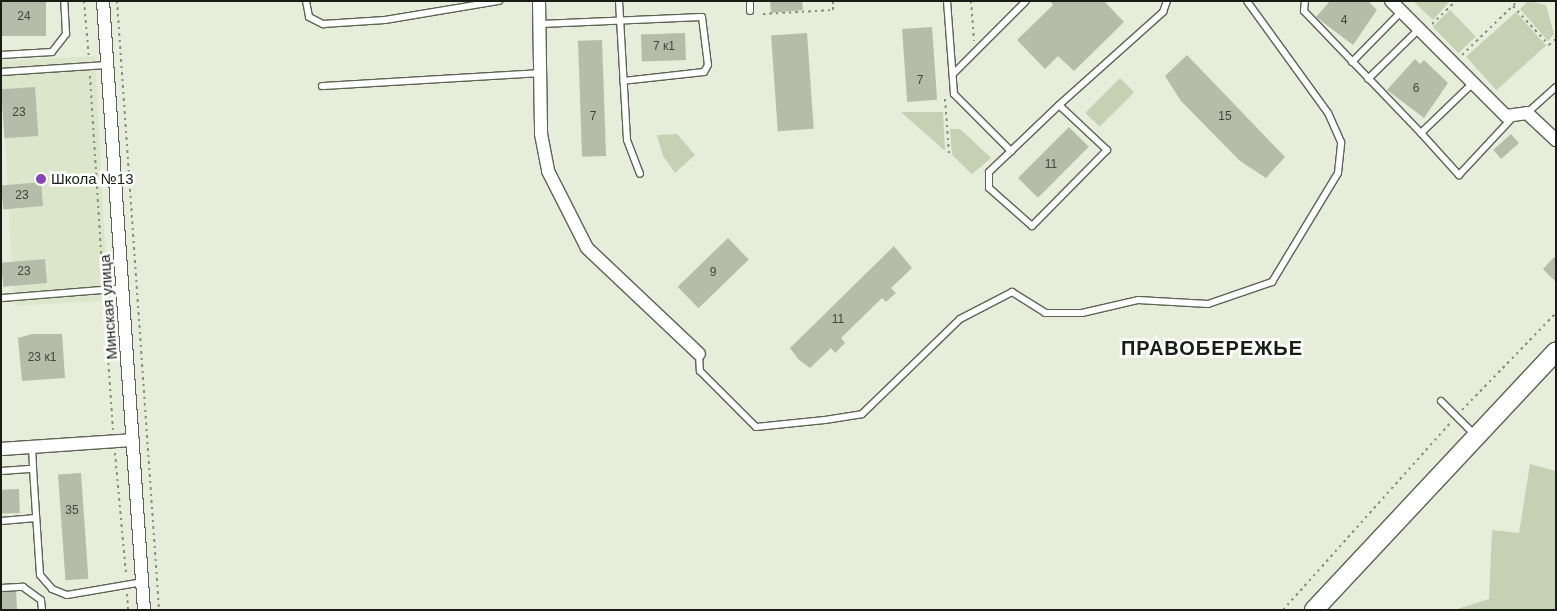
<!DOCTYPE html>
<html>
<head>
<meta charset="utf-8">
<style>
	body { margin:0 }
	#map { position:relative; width:1557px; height:611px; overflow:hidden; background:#e6eedb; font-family:Helvetica,sans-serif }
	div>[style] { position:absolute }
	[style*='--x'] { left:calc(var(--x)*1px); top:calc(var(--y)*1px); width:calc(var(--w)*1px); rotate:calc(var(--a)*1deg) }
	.built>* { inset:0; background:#dbe6cb; transform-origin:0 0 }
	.green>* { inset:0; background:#c4d1b2; transform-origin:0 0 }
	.building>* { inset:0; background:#b5bdaa; transform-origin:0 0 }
	.path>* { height:2px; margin-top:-1px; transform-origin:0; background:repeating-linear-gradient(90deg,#878d7f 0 2.5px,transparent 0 6.5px) }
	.roads { filter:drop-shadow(1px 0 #5d6454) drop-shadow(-1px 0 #5d6454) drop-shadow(0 1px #5d6454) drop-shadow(0 -1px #5d6454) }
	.lane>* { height:6px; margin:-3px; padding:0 3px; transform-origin:3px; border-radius:3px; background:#fff }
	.street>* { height:12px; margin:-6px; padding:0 6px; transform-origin:6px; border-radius:6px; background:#fff }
	.secondary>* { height:18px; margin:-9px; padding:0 9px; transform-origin:9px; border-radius:9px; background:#fff }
	.dots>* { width:14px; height:14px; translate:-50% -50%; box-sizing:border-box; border:2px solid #fff; border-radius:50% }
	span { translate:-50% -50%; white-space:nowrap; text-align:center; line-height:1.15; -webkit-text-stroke:5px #fff; paint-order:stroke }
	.number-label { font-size:12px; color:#41453b }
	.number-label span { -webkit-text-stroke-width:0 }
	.poi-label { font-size:15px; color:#1a1d16 }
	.left { translate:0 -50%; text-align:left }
	.street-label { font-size:15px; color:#1a1d16 }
	.district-label { font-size:20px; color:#1a1d16; font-weight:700; letter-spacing:1px }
	.frame { position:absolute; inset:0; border:2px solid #1a1d16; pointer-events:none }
</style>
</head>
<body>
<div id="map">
	<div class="built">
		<div style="left:95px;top:56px;width:245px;height:94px;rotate:87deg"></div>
	</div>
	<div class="green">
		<div style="clip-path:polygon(1413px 1px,1450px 1px,1433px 20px)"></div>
		<div style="clip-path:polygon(1528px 1px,1546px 5px,1554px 34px,1548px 41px,1520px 9px)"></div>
		<div style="left:1450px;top:10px;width:37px;height:24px;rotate:46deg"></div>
		<div style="left:1516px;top:12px;width:45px;height:67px;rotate:48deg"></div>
		<div style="left:1120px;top:78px;width:20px;height:49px;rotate:45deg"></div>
		<div style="clip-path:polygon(901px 112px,943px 112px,945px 151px)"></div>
		<div style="clip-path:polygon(950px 129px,960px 129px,991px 158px,972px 174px,952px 155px)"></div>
		<div style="clip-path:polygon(677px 134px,695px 155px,675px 173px,663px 156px,657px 135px)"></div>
		<div style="clip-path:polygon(1530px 464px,1556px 471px,1556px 610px,1454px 610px,1489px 599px,1492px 530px,1519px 533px)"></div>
	</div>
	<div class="building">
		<div style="left:1px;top:1px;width:45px;height:35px"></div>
		<div style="clip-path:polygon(770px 1px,802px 1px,803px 10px,771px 13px)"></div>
		<div style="clip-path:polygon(1050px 1px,1104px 1px,1124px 22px,1074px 71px,1058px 56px,1045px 69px,1017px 40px,1053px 5px)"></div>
		<div style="clip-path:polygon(1330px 1px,1368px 1px,1377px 10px,1353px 45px,1316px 17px)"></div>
		<div style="left:932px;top:27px;width:73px;height:30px;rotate:86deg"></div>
		<div style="left:685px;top:33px;width:27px;height:44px;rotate:88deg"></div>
		<div style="left:807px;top:33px;width:96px;height:36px;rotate:86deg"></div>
		<div style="left:602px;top:40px;width:116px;height:24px;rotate:88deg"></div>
		<div style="clip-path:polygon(1187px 55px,1285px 157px,1266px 178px,1240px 161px,1181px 101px,1165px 76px)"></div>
		<div style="clip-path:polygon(1415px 59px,1420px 64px,1424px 60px,1448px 83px,1424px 118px,1387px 90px)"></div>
		<div style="left:35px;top:87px;width:49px;height:34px;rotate:86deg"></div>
		<div style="left:1069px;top:127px;width:28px;height:72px;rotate:45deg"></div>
		<div style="left:1511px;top:134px;width:12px;height:24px;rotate:48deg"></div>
		<div style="left:41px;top:182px;width:24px;height:40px;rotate:85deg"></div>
		<div style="left:728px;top:238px;width:30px;height:70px;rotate:46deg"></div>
		<div style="clip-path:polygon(894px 246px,912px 268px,891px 288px,896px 293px,886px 302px,882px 298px,841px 338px,845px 343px,835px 353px,831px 348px,810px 368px,798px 359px,790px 348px)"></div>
		<div style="clip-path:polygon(1554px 257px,1556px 259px,1556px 282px,1543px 269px)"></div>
		<div style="left:45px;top:259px;width:24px;height:44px;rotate:85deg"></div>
		<div style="clip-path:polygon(32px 334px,62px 334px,65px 378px,22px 381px,18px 338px)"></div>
		<div style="left:81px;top:473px;width:106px;height:23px;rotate:86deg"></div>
		<div style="left:19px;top:489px;width:24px;height:18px;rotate:88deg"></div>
		<div style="left:16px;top:591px;width:19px;height:15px;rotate:87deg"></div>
	</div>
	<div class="path">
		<div style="--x:84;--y:1;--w:58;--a:85.1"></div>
		<div style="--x:117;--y:1;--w:610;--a:86.05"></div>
		<div style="--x:971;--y:1;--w:40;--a:85.7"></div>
		<div style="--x:1513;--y:6;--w:53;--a:47.3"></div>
		<div style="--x:1549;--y:45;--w:9;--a:-41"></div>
		<div style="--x:763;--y:14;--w:70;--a:-3.3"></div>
		<div style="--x:833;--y:10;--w:9;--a:-90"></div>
		<div style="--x:1432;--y:24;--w:33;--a:-44"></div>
		<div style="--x:1462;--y:55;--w:78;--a:-44"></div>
		<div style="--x:90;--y:76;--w:205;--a:86.4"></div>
		<div style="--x:945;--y:99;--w:55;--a:85.8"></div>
		<div style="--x:104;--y:298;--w:132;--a:86.1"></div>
		<div style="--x:1462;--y:410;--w:135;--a:-45.9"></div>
		<div style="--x:115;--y:453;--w:122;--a:84.8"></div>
		<div style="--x:127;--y:594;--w:16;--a:86"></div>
		<div style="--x:1283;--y:610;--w:251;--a:-48.2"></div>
	</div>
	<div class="roads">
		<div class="lane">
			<div style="--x:306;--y:1;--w:16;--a:79"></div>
			<div style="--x:309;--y:17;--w:16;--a:27"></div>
			<div style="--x:323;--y:24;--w:62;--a:-3.7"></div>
			<div style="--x:385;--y:20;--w:116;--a:-9.5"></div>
			<div style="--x:619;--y:1;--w:139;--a:86.7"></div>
			<div style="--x:627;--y:140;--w:36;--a:69"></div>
			<div style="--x:750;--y:1;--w:10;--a:90"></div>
			<div style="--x:947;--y:1;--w:93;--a:85.7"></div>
			<div style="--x:954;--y:94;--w:81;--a:45"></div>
			<div style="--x:1305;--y:1;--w:10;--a:96"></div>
			<div style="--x:1304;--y:11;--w:169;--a:46.2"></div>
			<div style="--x:1421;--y:133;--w:71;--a:-43.9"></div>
			<div style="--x:541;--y:24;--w:161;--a:-2.5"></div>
			<div style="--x:702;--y:17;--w:48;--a:82.9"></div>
			<div style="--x:708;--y:65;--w:8;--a:120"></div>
			<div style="--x:704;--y:72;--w:81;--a:173.7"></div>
			<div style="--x:1;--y:55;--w:51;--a:-3.4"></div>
			<div style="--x:52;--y:52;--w:23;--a:-52"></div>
			<div style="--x:66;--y:34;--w:33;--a:-93"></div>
			<div style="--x:1352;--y:62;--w:71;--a:-45.6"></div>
			<div style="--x:1;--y:72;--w:106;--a:-3.8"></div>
			<div style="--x:953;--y:74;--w:103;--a:-45"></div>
			<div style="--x:1368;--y:79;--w:71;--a:-44.4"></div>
			<div style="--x:322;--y:86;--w:217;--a:-3.4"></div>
			<div style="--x:1059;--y:105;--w:66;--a:43.2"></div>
			<div style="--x:1107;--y:150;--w:107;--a:134.6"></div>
			<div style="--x:1032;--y:226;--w:57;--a:-138.5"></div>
			<div style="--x:989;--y:188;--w:16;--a:-90"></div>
			<div style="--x:989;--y:172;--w:97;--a:-43.7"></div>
			<div style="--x:1059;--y:105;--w:140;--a:-41.8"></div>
			<div style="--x:1163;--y:12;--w:12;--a:-70"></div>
			<div style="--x:1527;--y:113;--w:39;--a:-42"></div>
			<div style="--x:1421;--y:133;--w:57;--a:47.9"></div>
			<div style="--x:1459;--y:175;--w:82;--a:-47"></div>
			<div style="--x:1;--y:298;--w:123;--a:-4.6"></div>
			<div style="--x:699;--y:354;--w:17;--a:87"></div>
			<div style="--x:700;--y:371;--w:79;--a:45"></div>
			<div style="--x:756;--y:427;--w:69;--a:-5.8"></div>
			<div style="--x:825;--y:420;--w:37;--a:-9"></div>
			<div style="--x:862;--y:414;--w:136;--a:-44.1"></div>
			<div style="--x:960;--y:319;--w:59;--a:-27.4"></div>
			<div style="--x:1012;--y:292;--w:39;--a:32"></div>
			<div style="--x:1045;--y:313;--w:37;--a:0"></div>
			<div style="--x:1082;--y:313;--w:57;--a:-13.1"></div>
			<div style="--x:1138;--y:300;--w:70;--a:3.3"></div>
			<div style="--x:1208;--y:304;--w:68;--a:-19"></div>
			<div style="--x:1272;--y:282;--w:127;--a:-58.8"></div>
			<div style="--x:1338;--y:173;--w:31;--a:-84"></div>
			<div style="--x:1341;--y:142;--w:32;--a:-114"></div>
			<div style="--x:1328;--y:113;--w:138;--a:-125.9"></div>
			<div style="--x:1441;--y:401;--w:48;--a:45"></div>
			<div style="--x:32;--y:447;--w:22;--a:87"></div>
			<div style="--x:1;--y:471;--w:32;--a:-4"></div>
			<div style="--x:33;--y:469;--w:106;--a:86.2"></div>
			<div style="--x:40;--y:575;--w:18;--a:49"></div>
			<div style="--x:52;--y:589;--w:16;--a:22"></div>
			<div style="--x:67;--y:595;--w:77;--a:-9.7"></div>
			<div style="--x:1;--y:521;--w:35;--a:-5"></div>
			<div style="--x:1;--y:588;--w:22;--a:-3"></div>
			<div style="--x:23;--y:587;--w:22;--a:36"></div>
			<div style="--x:41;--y:600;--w:10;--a:84"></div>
		</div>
		<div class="street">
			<div style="--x:103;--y:1;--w:610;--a:86.15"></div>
			<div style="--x:539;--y:1;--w:133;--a:89.1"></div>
			<div style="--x:541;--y:134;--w:38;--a:79"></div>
			<div style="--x:548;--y:171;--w:86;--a:63.1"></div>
			<div style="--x:587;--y:248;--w:154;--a:43.4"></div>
			<div style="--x:1391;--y:1;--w:163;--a:45"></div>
			<div style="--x:1506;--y:116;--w:21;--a:-8"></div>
			<div style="--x:1527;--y:113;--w:40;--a:43"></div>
			<div style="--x:1;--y:449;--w:132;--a:-3.9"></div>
		</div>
		<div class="secondary">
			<div style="--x:1314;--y:610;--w:354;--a:-46.9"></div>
		</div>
	</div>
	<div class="dots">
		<div style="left:41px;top:179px;background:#8445ba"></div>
	</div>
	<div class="number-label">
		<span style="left:24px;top:17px">24</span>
		<span style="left:1344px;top:21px">4</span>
		<span style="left:664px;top:47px">7 к1</span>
		<span style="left:920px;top:81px">7</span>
		<span style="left:1416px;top:89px">6</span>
		<span style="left:19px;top:113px">23</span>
		<span style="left:593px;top:117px">7</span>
		<span style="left:1225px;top:117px">15</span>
		<span style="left:1051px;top:165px">11</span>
		<span style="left:22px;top:196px">23</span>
		<span style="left:24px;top:272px">23</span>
		<span style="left:713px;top:273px">9</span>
		<span style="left:838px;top:320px">11</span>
		<span style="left:42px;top:358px">23 к1</span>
		<span style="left:72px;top:511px">35</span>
	</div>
	<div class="poi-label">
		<span class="left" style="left:51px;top:179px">Школа №13</span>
	</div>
	<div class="street-label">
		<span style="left:108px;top:307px;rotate:-94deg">Минская улица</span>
	</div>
	<div class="district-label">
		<span style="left:1212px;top:348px">ПРАВОБЕРЕЖЬЕ</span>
	</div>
	<div class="frame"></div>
</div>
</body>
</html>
